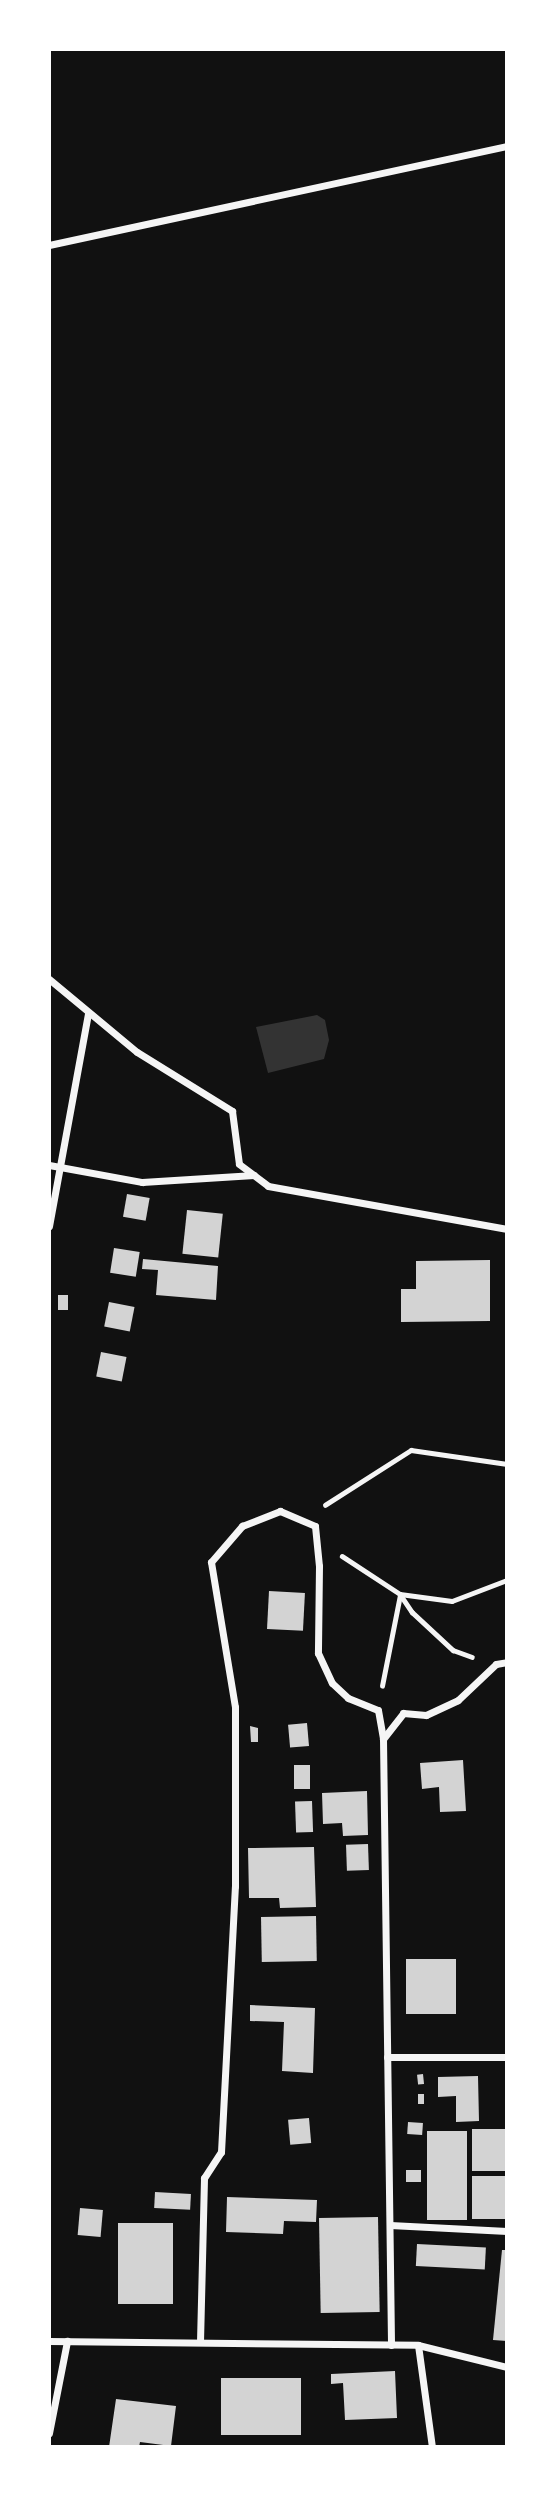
<!DOCTYPE html>
<html>
<head>
<meta charset="utf-8">
<style>
	body { margin:0 }
	#map { position:relative; width:556px; height:2496px; overflow:hidden; background:#111; font-family:Arial,sans-serif }
	div>[style] { position:absolute }
	[style*='--x'] { left:calc(var(--x)*1px); top:calc(var(--y)*1px); width:calc(var(--w)*1px); rotate:calc(var(--a)*1deg) }
	.water>* { inset:0; background:#333 }
	.building>* { inset:0; background:#d3d3d3; transform-origin:0 0 }
	.path>* { height:4.5px; margin:-2.25px; padding:0 2.25px; transform-origin:2.25px; border-radius:2.25px; background:#f5f5f5 }
	.minor>* { height:7px; margin:-3.5px; padding:0 3.5px; transform-origin:3.5px; border-radius:3.5px; background:#f5f5f5 }
	span { translate:-50% -50%; white-space:nowrap; text-align:center; line-height:1.15; -webkit-text-stroke:6px #fff; paint-order:stroke }
	.frame { position:absolute; inset:0; border:51px solid #fff; pointer-events:none }
</style>
</head>
<body>
<div id="map">
	<div class="water">
		<div style="clip-path:polygon(317px 1015px,325px 1020px,329px 1040px,324px 1059px,268px 1073px,256px 1027px)"></div>
	</div>
	<div class="building">
		<div style="left:127px;top:1194px;width:23px;height:23px;rotate:10deg"></div>
		<div style="left:187px;top:1210px;width:36px;height:44px;rotate:6deg"></div>
		<div style="left:114px;top:1248px;width:26px;height:25px;rotate:9deg"></div>
		<div style="clip-path:polygon(143px 1259px,218px 1266px,216px 1300px,156px 1295px,158px 1270px,142px 1269px)"></div>
		<div style="clip-path:polygon(490px 1260px,490px 1321px,401px 1322px,401px 1289px,416px 1289px,416px 1261px)"></div>
		<div style="left:58px;top:1295px;width:10px;height:15px"></div>
		<div style="left:109px;top:1302px;width:26px;height:25px;rotate:11deg"></div>
		<div style="left:101px;top:1352px;width:26px;height:25px;rotate:11deg"></div>
		<div style="left:269px;top:1591px;width:36px;height:38px;rotate:3deg"></div>
		<div style="left:307px;top:1723px;width:23px;height:19px;rotate:85deg"></div>
		<div style="clip-path:polygon(250px 1726px,258px 1728px,258px 1742px,251px 1742px)"></div>
		<div style="clip-path:polygon(463px 1760px,466px 1811px,440px 1812px,439px 1787px,422px 1789px,420px 1763px)"></div>
		<div style="left:294px;top:1765px;width:16px;height:24px"></div>
		<div style="clip-path:polygon(367px 1791px,368px 1835px,343px 1836px,342px 1823px,323px 1824px,322px 1793px)"></div>
		<div style="left:312px;top:1801px;width:31px;height:17px;rotate:88deg"></div>
		<div style="left:368px;top:1844px;width:26px;height:22px;rotate:88deg"></div>
		<div style="clip-path:polygon(314px 1847px,316px 1907px,280px 1908px,279px 1898px,249px 1898px,248px 1848px)"></div>
		<div style="left:316px;top:1916px;width:45px;height:55px;rotate:89deg"></div>
		<div style="left:406px;top:1959px;width:50px;height:55px"></div>
		<div style="clip-path:polygon(250px 2005px,315px 2008px,313px 2073px,282px 2071px,284px 2022px,250px 2021px)"></div>
		<div style="left:423px;top:2074px;width:10px;height:6px;rotate:84deg"></div>
		<div style="clip-path:polygon(478px 2076px,479px 2121px,456px 2122px,456px 2096px,438px 2097px,438px 2077px)"></div>
		<div style="left:418px;top:2094px;width:6px;height:10px"></div>
		<div style="left:309px;top:2118px;width:25px;height:21px;rotate:85deg"></div>
		<div style="left:408px;top:2122px;width:15px;height:12px;rotate:4deg"></div>
		<div style="left:472px;top:2129px;width:35px;height:42px"></div>
		<div style="left:427px;top:2131px;width:40px;height:89px"></div>
		<div style="left:406px;top:2170px;width:15px;height:12px"></div>
		<div style="left:507px;top:2176px;width:43px;height:35px;rotate:90deg"></div>
		<div style="left:155px;top:2192px;width:36px;height:16px;rotate:3deg"></div>
		<div style="clip-path:polygon(227px 2197px,317px 2200px,316px 2222px,284px 2221px,283px 2234px,226px 2232px)"></div>
		<div style="left:80px;top:2208px;width:23px;height:27px;rotate:5deg"></div>
		<div style="left:378px;top:2217px;width:95px;height:59px;rotate:89deg"></div>
		<div style="left:118px;top:2223px;width:55px;height:81px"></div>
		<div style="left:417px;top:2244px;width:69px;height:22px;rotate:3deg"></div>
		<div style="clip-path:polygon(502px 2250px,507px 2250px,507px 2341px,493px 2340px)"></div>
		<div style="clip-path:polygon(395px 2371px,397px 2418px,345px 2420px,343px 2383px,331px 2384px,331px 2374px)"></div>
		<div style="left:221px;top:2378px;width:80px;height:57px"></div>
		<div style="clip-path:polygon(116px 2399px,176px 2406px,171px 2446px,140px 2442px,139px 2447px,109px 2447px)"></div>
	</div>
	<div class="path">
		<div style="--x:325;--y:1505;--w:102;--a:-32.6"></div>
		<div style="--x:411;--y:1450;--w:97;--a:8.3"></div>
		<div style="--x:342;--y:1556;--w:69;--a:33.2"></div>
		<div style="--x:400;--y:1594;--w:52;--a:7.7"></div>
		<div style="--x:452;--y:1601;--w:59;--a:-20.9"></div>
		<div style="--x:400;--y:1594;--w:22;--a:56"></div>
		<div style="--x:412;--y:1612;--w:56;--a:42.8"></div>
		<div style="--x:453;--y:1650;--w:20;--a:20"></div>
		<div style="--x:382;--y:1686;--w:93;--a:-78.8"></div>
	</div>
	<div class="minor">
		<div style="--x:49;--y:245;--w:469;--a:-12.2"></div>
		<div style="--x:49;--y:979;--w:114;--a:39.7"></div>
		<div style="--x:137;--y:1052;--w:112;--a:31.8"></div>
		<div style="--x:232;--y:1111;--w:53;--a:82.5"></div>
		<div style="--x:239;--y:1164;--w:36;--a:37"></div>
		<div style="--x:268;--y:1186;--w:243;--a:10.2"></div>
		<div style="--x:49;--y:1165;--w:95;--a:10.4"></div>
		<div style="--x:142;--y:1182;--w:112;--a:-3.6"></div>
		<div style="--x:49;--y:1226;--w:216;--a:-79.6"></div>
		<div style="--x:383;--y:1739;--w:33;--a:-52"></div>
		<div style="--x:403;--y:1713;--w:23;--a:5"></div>
		<div style="--x:426;--y:1715;--w:35;--a:-25"></div>
		<div style="--x:458;--y:1700;--w:52;--a:-43.5"></div>
		<div style="--x:496;--y:1664;--w:11;--a:-10"></div>
		<div style="--x:387;--y:2057;--w:120;--a:0"></div>
		<div style="--x:390;--y:2225;--w:117;--a:2.9"></div>
		<div style="--x:49;--y:2341;--w:369;--a:0.6"></div>
		<div style="--x:418;--y:2345;--w:92;--a:13.9"></div>
		<div style="--x:200;--y:2342;--w:164;--a:-88.6"></div>
		<div style="--x:204;--y:2178;--w:31;--a:-57"></div>
		<div style="--x:221;--y:2152;--w:266;--a:-87"></div>
		<div style="--x:235;--y:1886;--w:179;--a:-90"></div>
		<div style="--x:235;--y:1707;--w:147;--a:-99.4"></div>
		<div style="--x:211;--y:1562;--w:48;--a:-49.3"></div>
		<div style="--x:242;--y:1526;--w:41;--a:-21.5"></div>
		<div style="--x:280;--y:1511;--w:38;--a:23"></div>
		<div style="--x:315;--y:1526;--w:40;--a:84.3"></div>
		<div style="--x:319;--y:1566;--w:87;--a:90.7"></div>
		<div style="--x:318;--y:1653;--w:33;--a:65"></div>
		<div style="--x:332;--y:1683;--w:22;--a:43"></div>
		<div style="--x:348;--y:1698;--w:32;--a:22"></div>
		<div style="--x:378;--y:1710;--w:29;--a:80"></div>
		<div style="--x:383;--y:1739;--w:606;--a:89.24"></div>
		<div style="--x:418;--y:2345;--w:103;--a:82.2"></div>
		<div style="--x:49;--y:2433;--w:94;--a:-78.9"></div>
	</div>
	<div class="frame"></div>
</div>
</body>
</html>
